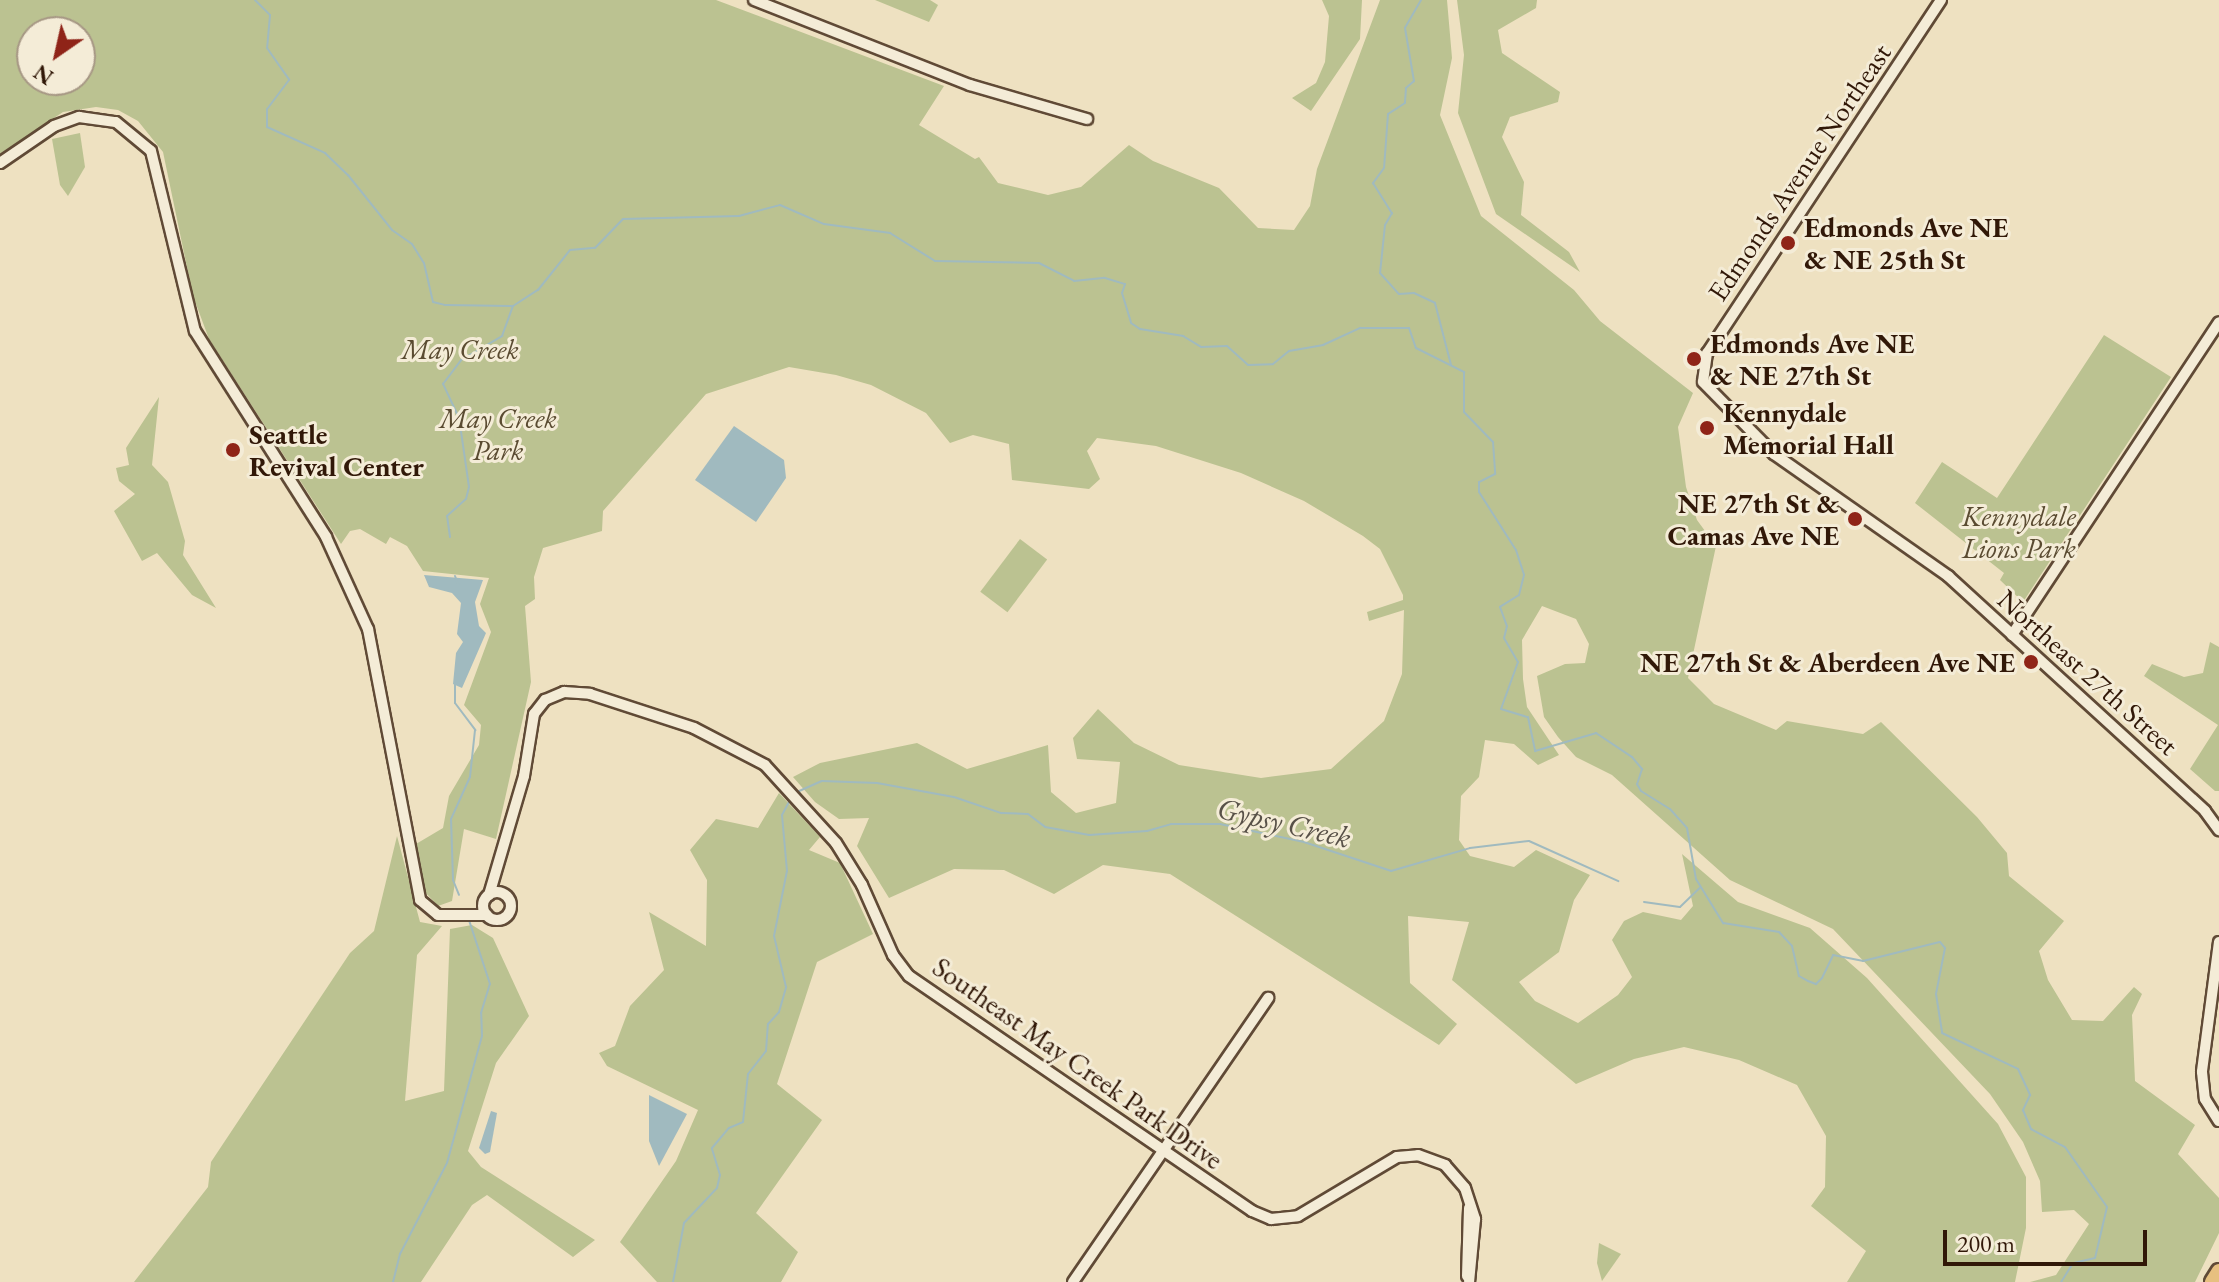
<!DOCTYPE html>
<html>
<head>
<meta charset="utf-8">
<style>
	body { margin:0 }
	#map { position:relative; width:2219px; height:1282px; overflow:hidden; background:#eee1c1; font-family:"EB Garamond",serif }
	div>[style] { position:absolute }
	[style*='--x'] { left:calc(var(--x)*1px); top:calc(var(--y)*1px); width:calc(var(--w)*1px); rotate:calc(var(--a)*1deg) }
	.green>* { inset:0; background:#bbc291; transform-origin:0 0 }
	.water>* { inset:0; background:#a0babf }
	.stream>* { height:2px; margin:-1px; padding:0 1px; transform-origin:1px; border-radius:1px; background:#a0babf }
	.roads { filter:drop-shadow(2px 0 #604a36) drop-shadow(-2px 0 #604a36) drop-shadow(0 2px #604a36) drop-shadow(0 -2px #604a36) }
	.minor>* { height:10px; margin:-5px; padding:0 5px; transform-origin:5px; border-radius:5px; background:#f4ecd7 }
	.minor>.ring { margin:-5px; padding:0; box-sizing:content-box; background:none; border:10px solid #f4ecd7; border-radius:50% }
	.highway>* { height:14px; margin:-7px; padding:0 7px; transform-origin:7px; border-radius:7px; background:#e7c080 }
	.dots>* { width:22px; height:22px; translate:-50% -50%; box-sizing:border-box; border:4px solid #f4ecd7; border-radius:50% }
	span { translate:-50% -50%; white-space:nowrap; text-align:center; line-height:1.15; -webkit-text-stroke:6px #f4ecd7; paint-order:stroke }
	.street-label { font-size:28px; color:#311808 }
	.poi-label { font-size:28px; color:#311808; font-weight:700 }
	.left { translate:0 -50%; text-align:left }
	.right { translate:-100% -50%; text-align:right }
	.park-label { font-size:28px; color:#5a4b31; font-style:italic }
	.water-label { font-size:30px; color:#585148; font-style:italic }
	.north { position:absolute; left:16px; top:16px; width:80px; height:80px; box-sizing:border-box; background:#f4ecd7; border:2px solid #a69784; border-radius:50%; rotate:214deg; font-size:22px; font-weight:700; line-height:32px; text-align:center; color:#311808 }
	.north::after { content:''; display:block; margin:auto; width:28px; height:36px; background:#8f2418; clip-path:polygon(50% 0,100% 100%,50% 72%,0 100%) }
	.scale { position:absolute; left:1943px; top:1230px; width:204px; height:36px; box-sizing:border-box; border:4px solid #311808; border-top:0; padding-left:10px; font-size:24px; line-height:28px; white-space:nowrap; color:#311808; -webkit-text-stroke:6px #f4ecd7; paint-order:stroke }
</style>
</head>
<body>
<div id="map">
	<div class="green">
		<div style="clip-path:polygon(evenodd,0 0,716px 0,944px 86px,919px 125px,975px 159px,979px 157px,998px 183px,1048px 195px,1081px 187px,1129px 145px,1153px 161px,1219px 188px,1258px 228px,1294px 230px,1310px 206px,1317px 169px,1380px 0,1447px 0,1452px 58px,1440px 115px,1481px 216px,1574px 290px,1600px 321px,1693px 393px,1678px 427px,1686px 487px,1697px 520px,1716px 546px,1688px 678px,1714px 704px,1776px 730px,1787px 721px,1863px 734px,1881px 722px,1977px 817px,2007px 853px,2009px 876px,2064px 921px,2039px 951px,2048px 980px,2072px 1020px,2103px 1021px,2134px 987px,2142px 994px,2132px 1015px,2135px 1081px,2195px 1125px,2178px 1154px,2219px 1198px,2219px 1233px,2195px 1282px,2030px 1282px,2056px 1275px,2089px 1224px,2074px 1210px,2042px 1212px,2040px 1181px,2023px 1142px,1990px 1094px,1833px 929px,1730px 880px,1612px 775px,1576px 757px,1558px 737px,1544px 717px,1537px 676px,1565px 664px,1585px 663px,1589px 644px,1576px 619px,1542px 606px,1522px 640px,1523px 679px,1527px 707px,1559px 755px,1538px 765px,1514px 744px,1485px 740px,1479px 777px,1461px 796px,1459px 840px,1470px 856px,1514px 867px,1536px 850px,1590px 875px,1574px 900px,1559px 952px,1519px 982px,1535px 1001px,1578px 1023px,1618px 995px,1632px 977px,1612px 940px,1624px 921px,1643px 912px,1681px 920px,1693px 906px,1682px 854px,1738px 902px,1810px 928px,1867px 978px,1998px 1124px,2026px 1177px,2026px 1228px,2015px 1282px,1847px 1282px,1866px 1251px,1811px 1206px,1825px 1187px,1826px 1136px,1797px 1085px,1739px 1060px,1684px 1047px,1634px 1059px,1576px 1084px,1452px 980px,1469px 922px,1408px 916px,1410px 983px,1457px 1024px,1439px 1045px,1170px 874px,1103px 865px,1054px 894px,1004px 870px,954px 869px,889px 898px,857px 846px,869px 818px,839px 819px,815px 802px,793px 777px,820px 763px,917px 743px,967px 769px,1048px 745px,1051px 792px,1076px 813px,1116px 803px,1120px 762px,1077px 759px,1073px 738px,1098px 709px,1134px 743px,1179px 765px,1261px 778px,1331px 769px,1384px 721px,1402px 674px,1404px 610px,1369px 621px,1367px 612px,1403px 600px,1403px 595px,1380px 549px,1363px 536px,1304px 501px,1241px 473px,1156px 446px,1097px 438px,1087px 451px,1100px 479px,1089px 489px,1012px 480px,1009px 444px,973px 435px,950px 443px,926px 413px,871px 385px,836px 375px,789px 367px,706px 394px,603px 511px,602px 531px,543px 548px,534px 577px,535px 599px,525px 606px,531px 682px,496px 839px,464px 829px,452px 901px,438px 906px,424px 891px,416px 844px,443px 828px,449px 796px,479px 745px,481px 725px,464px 705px,491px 632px,480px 604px,489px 578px,423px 571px,407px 546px,390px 537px,386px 544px,360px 529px,350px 531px,341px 544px,209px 339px,193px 296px,163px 152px,138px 121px,118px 110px,96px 107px,63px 112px,0 154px,0 0,32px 32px,80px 32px,80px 80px,32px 80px,32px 32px)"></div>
		<div style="clip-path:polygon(875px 0,930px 0,938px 5px,929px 22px)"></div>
		<div style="clip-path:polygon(1322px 0,1362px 0,1360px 39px,1311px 111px,1292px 98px,1316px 83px,1325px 62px,1329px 16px)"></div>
		<div style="clip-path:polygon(1457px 0,1537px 0,1536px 8px,1498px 30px,1502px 53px,1560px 92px,1558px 102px,1510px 117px,1502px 137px,1524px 182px,1521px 215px,1569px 252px,1580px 272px,1496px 214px,1458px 113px,1464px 55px)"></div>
		<div style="clip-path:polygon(80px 133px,85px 167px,68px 196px,60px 185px,52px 139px)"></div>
		<div style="clip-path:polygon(2104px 335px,2171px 377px,2023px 602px,2000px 580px,2004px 573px,1915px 503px,1942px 462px,1997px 498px)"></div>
		<div style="clip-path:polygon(159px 397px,152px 465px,168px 482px,185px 541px,183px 555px,216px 608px,192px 595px,157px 553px,142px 561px,114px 511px,135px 494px,119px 481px,116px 468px,129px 465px,126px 448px)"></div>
		<div style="left:1020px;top:539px;width:34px;height:66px;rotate:37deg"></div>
		<div style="clip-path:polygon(2210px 642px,2219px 647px,2219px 791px,2215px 791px,2190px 769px,2218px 725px,2144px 676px,2152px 664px,2184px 677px,2203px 673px)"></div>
		<div style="clip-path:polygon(779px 793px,820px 837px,809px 850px,840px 863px,873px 934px,817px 962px,777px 1084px,822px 1120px,756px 1213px,798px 1252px,781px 1282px,657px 1282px,620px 1242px,676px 1161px,698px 1110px,607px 1066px,599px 1053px,615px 1046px,630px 1006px,664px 970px,649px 912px,706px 946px,707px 880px,690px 850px,716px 819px,758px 828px)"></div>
		<div style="clip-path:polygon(397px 836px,420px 922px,442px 926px,417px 955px,405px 1101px,444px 1091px,450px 929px,472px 925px,493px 938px,529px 1016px,496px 1063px,468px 1151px,481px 1167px,595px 1240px,573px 1257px,487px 1195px,472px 1205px,421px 1282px,134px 1282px,208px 1187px,211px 1162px,350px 953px,374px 931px)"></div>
		<div style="clip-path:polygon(1599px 1243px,1621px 1254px,1602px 1281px,1597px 1263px)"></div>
	</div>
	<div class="water">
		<div style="clip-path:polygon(734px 426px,784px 460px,786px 478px,756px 522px,695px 480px)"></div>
		<div style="clip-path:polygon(424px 575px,483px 580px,475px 602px,479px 626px,486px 633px,462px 688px,453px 684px,456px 653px,463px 642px,457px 634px,461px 603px,452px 593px,429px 587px)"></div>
		<div style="clip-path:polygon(649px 1095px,687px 1114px,659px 1166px,649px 1141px)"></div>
		<div style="clip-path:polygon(491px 1111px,497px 1113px,490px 1152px,485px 1154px,479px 1148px)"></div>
	</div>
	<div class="stream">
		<div style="--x:255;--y:0;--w:21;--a:45"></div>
		<div style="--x:270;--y:15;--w:33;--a:95"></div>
		<div style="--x:267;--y:48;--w:39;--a:55"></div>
		<div style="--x:289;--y:80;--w:36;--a:127"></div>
		<div style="--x:267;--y:109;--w:18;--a:90"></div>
		<div style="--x:267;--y:127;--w:64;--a:24.1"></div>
		<div style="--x:325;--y:153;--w:32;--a:44"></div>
		<div style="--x:348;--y:175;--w:70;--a:51.3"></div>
		<div style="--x:392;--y:230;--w:24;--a:35"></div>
		<div style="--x:412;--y:244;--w:22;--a:58"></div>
		<div style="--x:424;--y:263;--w:40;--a:77"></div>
		<div style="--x:433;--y:302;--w:12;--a:14"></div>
		<div style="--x:445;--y:305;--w:68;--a:0.8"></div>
		<div style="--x:513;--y:306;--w:30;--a:-33"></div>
		<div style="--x:538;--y:290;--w:51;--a:-51.3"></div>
		<div style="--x:570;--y:250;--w:25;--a:-5"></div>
		<div style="--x:595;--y:248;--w:40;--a:-46"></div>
		<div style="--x:623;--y:219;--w:116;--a:-1.5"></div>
		<div style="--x:739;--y:216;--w:42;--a:-15"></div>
		<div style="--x:780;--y:205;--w:48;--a:23.4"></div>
		<div style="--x:824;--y:224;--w:67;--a:7.8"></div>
		<div style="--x:890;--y:233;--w:53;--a:31.9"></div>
		<div style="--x:935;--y:261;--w:104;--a:1.1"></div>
		<div style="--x:1039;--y:263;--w:39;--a:27"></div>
		<div style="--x:1074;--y:281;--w:31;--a:-6"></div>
		<div style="--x:1105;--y:278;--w:21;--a:17"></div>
		<div style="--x:1125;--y:284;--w:9;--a:108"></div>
		<div style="--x:1122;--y:293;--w:31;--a:73"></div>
		<div style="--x:1131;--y:323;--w:11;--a:34"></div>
		<div style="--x:1140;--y:329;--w:44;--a:9.2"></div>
		<div style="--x:1183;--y:336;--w:21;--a:31"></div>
		<div style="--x:1201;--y:347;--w:26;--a:-2"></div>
		<div style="--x:1227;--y:346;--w:28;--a:42"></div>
		<div style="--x:1248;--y:365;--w:25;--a:-2"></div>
		<div style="--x:1273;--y:364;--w:21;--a:-39"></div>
		<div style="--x:1289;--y:351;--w:35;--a:-10"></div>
		<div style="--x:1323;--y:345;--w:41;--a:-24.7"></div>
		<div style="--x:1360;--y:328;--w:49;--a:0"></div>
		<div style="--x:1409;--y:328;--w:21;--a:71"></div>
		<div style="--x:1416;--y:348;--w:54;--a:26.6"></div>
		<div style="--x:1464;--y:372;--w:40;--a:90"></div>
		<div style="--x:1464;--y:412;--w:42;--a:46"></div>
		<div style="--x:1493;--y:442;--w:32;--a:86"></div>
		<div style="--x:1495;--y:474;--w:18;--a:153"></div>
		<div style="--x:1479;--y:482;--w:10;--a:90"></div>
		<div style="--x:1479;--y:492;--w:69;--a:57.5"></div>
		<div style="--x:1516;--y:550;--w:26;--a:72"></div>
		<div style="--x:1524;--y:575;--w:21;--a:104"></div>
		<div style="--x:1519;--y:595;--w:22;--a:148"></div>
		<div style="--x:1500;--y:607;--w:20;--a:70"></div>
		<div style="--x:1507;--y:626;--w:12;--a:104"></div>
		<div style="--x:1504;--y:638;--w:28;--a:60"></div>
		<div style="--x:1518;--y:662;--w:50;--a:109.9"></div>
		<div style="--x:1501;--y:709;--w:28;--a:17"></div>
		<div style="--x:1528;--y:717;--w:35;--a:78"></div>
		<div style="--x:1535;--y:751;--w:64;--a:-16.4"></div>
		<div style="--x:1596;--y:733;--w:43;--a:33.7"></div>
		<div style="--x:1632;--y:757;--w:16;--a:50"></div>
		<div style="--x:1642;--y:769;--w:16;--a:108"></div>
		<div style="--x:1637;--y:784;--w:8;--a:60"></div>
		<div style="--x:1641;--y:791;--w:34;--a:32"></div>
		<div style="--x:1670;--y:809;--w:25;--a:48"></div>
		<div style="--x:1687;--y:828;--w:52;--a:80"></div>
		<div style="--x:1696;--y:879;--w:52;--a:58.5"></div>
		<div style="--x:1723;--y:923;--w:57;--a:9.1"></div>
		<div style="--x:1779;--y:932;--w:19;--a:47"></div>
		<div style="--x:1792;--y:946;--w:31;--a:77"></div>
		<div style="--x:1799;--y:976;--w:10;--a:29"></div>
		<div style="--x:1808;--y:981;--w:9;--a:21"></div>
		<div style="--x:1816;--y:984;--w:8;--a:-45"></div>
		<div style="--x:1822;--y:978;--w:25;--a:-64"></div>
		<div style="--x:1833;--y:955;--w:31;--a:11"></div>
		<div style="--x:1863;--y:961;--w:79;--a:-13.9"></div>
		<div style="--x:1940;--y:942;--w:8;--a:50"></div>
		<div style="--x:1945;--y:948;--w:47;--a:101.1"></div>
		<div style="--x:1936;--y:994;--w:39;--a:81"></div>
		<div style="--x:1942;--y:1033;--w:84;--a:25.3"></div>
		<div style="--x:2018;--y:1069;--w:29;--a:65"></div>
		<div style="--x:2030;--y:1095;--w:17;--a:115"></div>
		<div style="--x:2023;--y:1110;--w:21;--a:67"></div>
		<div style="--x:2031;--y:1129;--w:38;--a:28"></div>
		<div style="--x:2065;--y:1147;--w:73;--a:55"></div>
		<div style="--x:2107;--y:1207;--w:52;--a:103.2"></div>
		<div style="--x:2095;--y:1258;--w:23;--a:167"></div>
		<div style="--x:2073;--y:1263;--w:22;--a:122"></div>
		<div style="--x:1421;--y:0;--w:32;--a:120"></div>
		<div style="--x:1405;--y:28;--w:54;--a:80.4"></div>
		<div style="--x:1414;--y:81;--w:11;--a:139"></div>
		<div style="--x:1406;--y:88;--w:15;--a:94"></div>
		<div style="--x:1405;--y:103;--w:20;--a:147"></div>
		<div style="--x:1388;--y:114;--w:54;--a:94.2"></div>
		<div style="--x:1384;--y:168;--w:19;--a:126"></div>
		<div style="--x:1373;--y:183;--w:36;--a:58"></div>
		<div style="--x:1392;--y:213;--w:14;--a:120"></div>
		<div style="--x:1385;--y:225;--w:48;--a:95.9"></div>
		<div style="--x:1380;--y:273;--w:28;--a:48"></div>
		<div style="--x:1399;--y:294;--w:15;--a:-4"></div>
		<div style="--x:1414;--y:293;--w:23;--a:25"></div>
		<div style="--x:1435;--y:303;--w:64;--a:75.5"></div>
		<div style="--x:450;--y:537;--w:21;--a:-98"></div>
		<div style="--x:447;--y:516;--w:25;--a:-42"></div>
		<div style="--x:466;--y:499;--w:12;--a:-76"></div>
		<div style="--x:469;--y:487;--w:70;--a:-98.2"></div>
		<div style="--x:459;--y:418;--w:38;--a:-115"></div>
		<div style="--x:443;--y:384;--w:30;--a:-53"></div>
		<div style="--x:461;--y:360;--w:48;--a:-30.3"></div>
		<div style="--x:502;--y:336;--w:32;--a:-70"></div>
		<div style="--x:455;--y:576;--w:9;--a:69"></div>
		<div style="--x:455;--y:682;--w:21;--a:90"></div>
		<div style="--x:455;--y:703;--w:34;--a:53"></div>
		<div style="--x:475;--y:730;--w:47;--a:96.1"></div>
		<div style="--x:470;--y:777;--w:46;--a:114.3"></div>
		<div style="--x:451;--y:819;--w:61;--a:88.1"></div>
		<div style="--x:453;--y:880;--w:16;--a:68"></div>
		<div style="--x:797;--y:792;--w:27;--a:-24"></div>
		<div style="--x:822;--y:781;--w:55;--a:2.1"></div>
		<div style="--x:877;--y:783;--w:78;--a:10.3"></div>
		<div style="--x:954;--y:797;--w:50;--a:18.8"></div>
		<div style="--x:1001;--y:813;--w:27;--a:2"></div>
		<div style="--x:1028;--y:814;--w:21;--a:37"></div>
		<div style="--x:1045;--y:827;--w:45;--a:10.3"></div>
		<div style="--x:1089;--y:835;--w:58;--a:-3.9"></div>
		<div style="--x:1147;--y:831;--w:25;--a:-16"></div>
		<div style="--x:1171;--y:824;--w:49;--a:0"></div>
		<div style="--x:1220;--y:824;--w:86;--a:12.1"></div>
		<div style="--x:1304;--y:842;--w:92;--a:18.4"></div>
		<div style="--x:1391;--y:871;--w:82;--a:-16.2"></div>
		<div style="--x:1470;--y:848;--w:59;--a:-6.8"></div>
		<div style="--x:1529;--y:841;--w:98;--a:24.2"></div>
		<div style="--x:1644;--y:902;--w:36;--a:8"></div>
		<div style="--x:1680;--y:907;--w:28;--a:-44"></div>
		<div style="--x:393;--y:1282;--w:29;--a:-76"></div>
		<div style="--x:400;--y:1254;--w:102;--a:-62.7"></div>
		<div style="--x:447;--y:1163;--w:132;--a:-74.6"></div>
		<div style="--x:482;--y:1036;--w:23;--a:-92"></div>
		<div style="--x:481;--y:1013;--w:30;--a:-73"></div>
		<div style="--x:490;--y:984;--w:67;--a:-108.2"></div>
		<div style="--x:673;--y:1282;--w:60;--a:-79.4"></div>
		<div style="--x:684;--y:1223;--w:48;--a:-46.7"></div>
		<div style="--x:717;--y:1188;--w:13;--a:-77"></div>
		<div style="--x:720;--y:1175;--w:28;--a:-107"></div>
		<div style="--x:712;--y:1148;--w:26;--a:-50"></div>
		<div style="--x:729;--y:1128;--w:15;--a:-23"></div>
		<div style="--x:743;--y:1122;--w:48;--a:-84.1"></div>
		<div style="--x:748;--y:1074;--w:29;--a:-52"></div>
		<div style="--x:766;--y:1051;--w:27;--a:-86"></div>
		<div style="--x:768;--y:1024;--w:16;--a:-47"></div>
		<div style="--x:779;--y:1012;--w:26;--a:-74"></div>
		<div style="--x:786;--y:987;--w:52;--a:-103.2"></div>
		<div style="--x:774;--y:936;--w:66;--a:-78.7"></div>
		<div style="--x:787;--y:871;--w:56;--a:-95.1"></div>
		<div style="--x:782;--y:815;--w:19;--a:-62"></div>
	</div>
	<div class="roads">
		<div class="minor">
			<div style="--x:754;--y:0;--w:232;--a:21.5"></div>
			<div style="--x:970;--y:85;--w:122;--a:16.2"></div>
			<div style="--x:1941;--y:0;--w:424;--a:123.5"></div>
			<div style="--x:1707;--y:353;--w:29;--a:98"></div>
			<div style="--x:1703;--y:382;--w:101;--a:45.4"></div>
			<div style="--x:1774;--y:454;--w:213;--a:35"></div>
			<div style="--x:1948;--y:576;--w:348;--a:42.4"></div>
			<div style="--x:2205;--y:811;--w:24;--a:54"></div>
			<div style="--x:0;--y:163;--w:65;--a:-34.4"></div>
			<div style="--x:54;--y:126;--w:27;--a:-20"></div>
			<div style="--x:79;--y:117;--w:37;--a:8"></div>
			<div style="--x:116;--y:122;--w:45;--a:39.6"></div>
			<div style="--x:151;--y:151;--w:185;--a:76.3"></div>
			<div style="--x:195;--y:331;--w:244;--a:57.5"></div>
			<div style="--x:326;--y:537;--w:101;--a:65.5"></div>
			<div style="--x:368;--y:629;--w:276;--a:79.1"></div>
			<div style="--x:420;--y:900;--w:23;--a:40"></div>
			<div style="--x:438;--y:915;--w:49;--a:0"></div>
			<div style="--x:2012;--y:635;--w:375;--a:-56.5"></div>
			<div class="ring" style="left:483px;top:892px;width:18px;height:18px"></div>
			<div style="--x:489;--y:895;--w:124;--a:-73.6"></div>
			<div style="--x:524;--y:776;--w:63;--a:-80.8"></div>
			<div style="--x:534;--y:714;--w:18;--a:-52"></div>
			<div style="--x:545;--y:700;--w:21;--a:-23"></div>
			<div style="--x:564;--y:692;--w:26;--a:4"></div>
			<div style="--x:590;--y:694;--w:109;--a:18.1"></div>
			<div style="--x:694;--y:728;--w:80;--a:27.5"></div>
			<div style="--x:765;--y:765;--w:105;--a:47.7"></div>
			<div style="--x:836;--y:843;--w:49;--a:58.2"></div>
			<div style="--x:862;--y:885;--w:77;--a:66.1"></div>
			<div style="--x:893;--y:955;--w:26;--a:53"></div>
			<div style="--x:909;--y:976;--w:416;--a:34.4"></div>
			<div style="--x:1252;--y:1211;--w:21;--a:23"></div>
			<div style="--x:1271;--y:1219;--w:27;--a:-6"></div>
			<div style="--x:1298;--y:1216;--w:115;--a:-30.8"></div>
			<div style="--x:1397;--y:1157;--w:21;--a:-5"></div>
			<div style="--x:1418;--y:1155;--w:29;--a:20"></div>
			<div style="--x:1445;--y:1165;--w:30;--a:49"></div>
			<div style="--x:1465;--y:1188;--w:33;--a:72"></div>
			<div style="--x:1475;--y:1219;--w:63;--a:95.4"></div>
			<div style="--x:2219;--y:942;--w:131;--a:97.5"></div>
			<div style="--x:2202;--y:1072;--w:27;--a:84"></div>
			<div style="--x:2205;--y:1099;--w:26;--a:58"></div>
			<div style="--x:1467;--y:1276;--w:68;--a:-88.3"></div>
			<div style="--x:1073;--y:1282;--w:345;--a:-55.5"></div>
		</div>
		<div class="highway">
			<div style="--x:2212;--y:1282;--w:13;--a:-58"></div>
		</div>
	</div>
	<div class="dots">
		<div style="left:1788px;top:243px;background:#8f2418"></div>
		<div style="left:1694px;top:359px;background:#8f2418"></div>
		<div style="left:1707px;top:428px;background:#8f2418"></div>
		<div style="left:233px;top:450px;background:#8f2418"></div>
		<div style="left:1855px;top:519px;background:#8f2418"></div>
		<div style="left:2031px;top:662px;background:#8f2418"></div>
	</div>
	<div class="street-label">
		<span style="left:1799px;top:172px;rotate:-56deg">Edmonds Avenue Northeast</span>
		<span style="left:2088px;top:672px;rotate:42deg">Northeast 27th Street</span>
		<span style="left:1078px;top:1063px;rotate:35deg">Southeast May Creek Park Drive</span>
	</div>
	<div class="poi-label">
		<span class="left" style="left:1804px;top:243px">Edmonds Ave NE<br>&amp; NE 25th St</span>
		<span class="left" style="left:1710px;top:359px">Edmonds Ave NE<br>&amp; NE 27th St</span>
		<span class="left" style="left:1723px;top:428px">Kennydale<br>Memorial Hall</span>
		<span class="left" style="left:249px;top:450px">Seattle<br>Revival Center</span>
		<span class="right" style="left:1839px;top:519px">NE 27th St &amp;<br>Camas Ave NE</span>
		<span class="right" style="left:2015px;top:662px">NE 27th St &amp; Aberdeen Ave NE</span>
	</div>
	<div class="park-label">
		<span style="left:460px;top:349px">May Creek</span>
		<span style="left:498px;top:434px">May Creek<br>Park</span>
		<span style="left:2019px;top:532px">Kennydale<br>Lions Park</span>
	</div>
	<div class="water-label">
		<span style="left:1284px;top:823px;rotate:13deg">Gypsy Creek</span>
	</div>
	<div class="north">N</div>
	<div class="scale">200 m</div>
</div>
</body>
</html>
